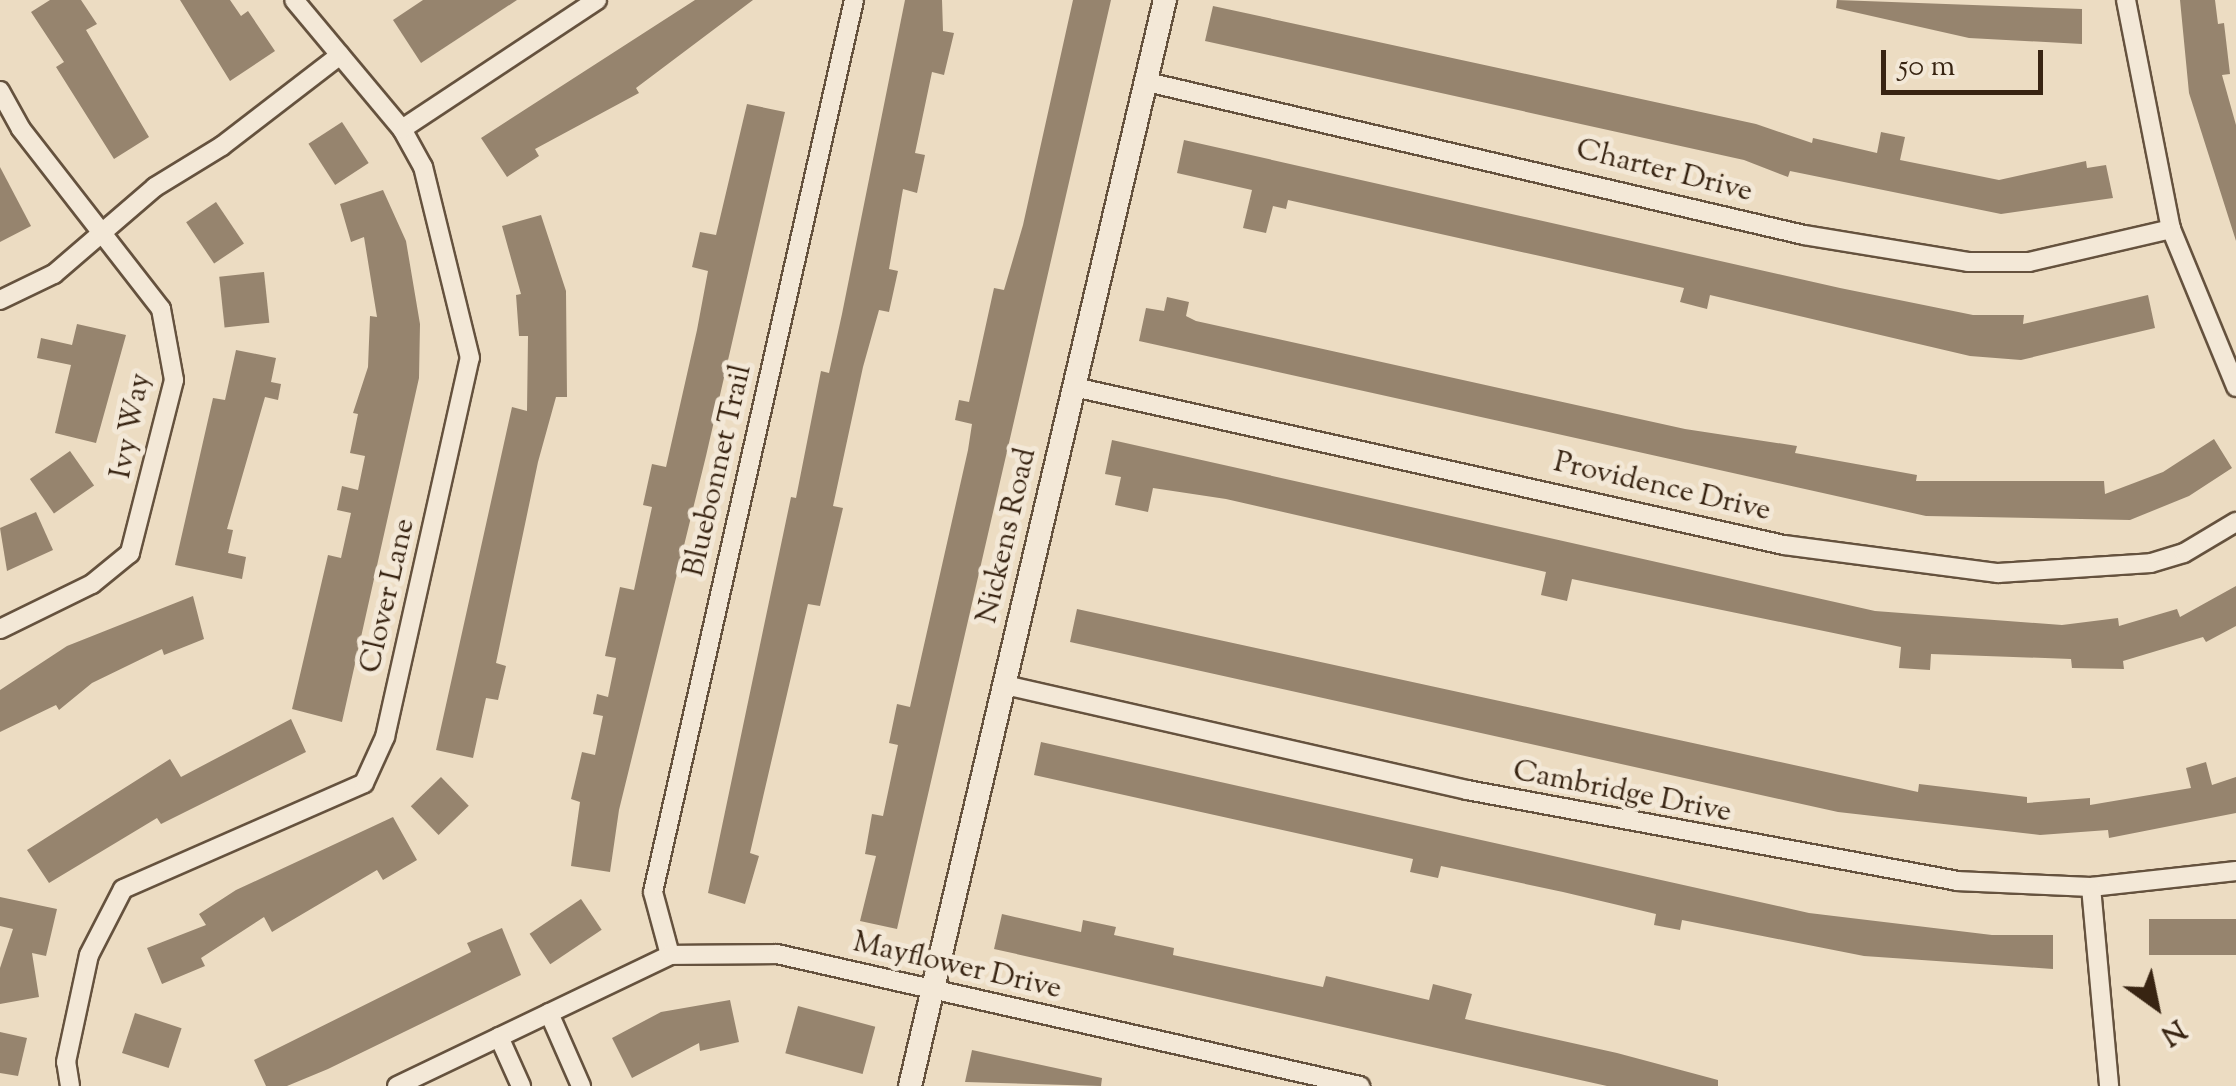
<!DOCTYPE html>
<html>
<head>
<meta charset="utf-8">
<style>
	body { margin:0 }
	#map { position:relative; width:2236px; height:1086px; overflow:hidden; background:#ecdcc2; font-family:"Sorts Mill Goudy",serif }
	div>[style] { position:absolute }
	[style*='--x'] { left:calc(var(--x)*1px); top:calc(var(--y)*1px); width:calc(var(--w)*1px); rotate:calc(var(--a)*1deg) }
	.building>* { inset:0; background:#96846e; transform-origin:0 0 }
	.roads { filter:drop-shadow(2px 0 #65523e) drop-shadow(-2px 0 #65523e) drop-shadow(0 2px #65523e) drop-shadow(0 -2px #65523e) }
	.minor>* { height:18px; margin:-9px; padding:0 9px; transform-origin:9px; border-radius:9px; background:#f3e8d7 }
	.tertiary>* { height:22px; margin:-11px; padding:0 11px; transform-origin:11px; border-radius:11px; background:#f3e8d7 }
	span { translate:-50% -50%; white-space:nowrap; text-align:center; line-height:1.15; -webkit-text-stroke:10px #f3e8d7; paint-order:stroke }
	.street-label { font-size:30px; color:#382412 }
	.north { position:absolute; left:2106px; top:956px; width:100px; height:100px; -webkit-text-stroke:8px #f3e8d7; paint-order:stroke; rotate:147deg; font-size:28px; font-weight:700; line-height:40px; text-align:center; color:#382412 }
	.north::after { content:''; display:block; margin:auto; width:35px; height:45px; background:#382412; clip-path:polygon(50% 0,100% 100%,50% 72%,0 100%) }
	.scale { position:absolute; left:1881px; top:50px; width:162px; height:45px; box-sizing:border-box; border:5px solid #382412; border-top:0; padding-left:12px; font-size:30px; line-height:35px; white-space:nowrap; color:#382412; -webkit-text-stroke:8px #f3e8d7; paint-order:stroke }
</style>
</head>
<body>
<div id="map">
	<div class="building">
		<div style="clip-path:polygon(50px 0,81px 0,97px 24px,86px 30px,149px 137px,114px 159px,56px 67px,64px 62px,31px 12px)"></div>
		<div style="clip-path:polygon(180px 0,230px 0,241px 16px,248px 11px,275px 51px,230px 81px)"></div>
		<div style="clip-path:polygon(423px 0,517px 0,421px 63px,393px 20px)"></div>
		<div style="clip-path:polygon(695px 0,753px 0,636px 88px,639px 93px,535px 149px,539px 156px,507px 177px,481px 138px)"></div>
		<div style="clip-path:polygon(905px 0,942px 0,943px 31px,954px 33px,944px 75px,932px 72px,915px 153px,925px 155px,917px 193px,903px 189px,889px 269px,898px 271px,889px 312px,879px 310px,863px 367px,833px 506px,843px 508px,820px 606px,808px 604px,750px 853px,759px 856px,745px 904px,708px 893px,791px 497px,796px 498px,821px 371px,829px 373px,842px 314px)"></div>
		<div style="clip-path:polygon(1073px 0,1111px 0,897px 929px,860px 921px,876px 856px,865px 854px,872px 814px,883px 816px,898px 745px,889px 743px,897px 704px,910px 707px,968px 450px,972px 424px,955px 420px,959px 400px,969px 402px,994px 288px,1004px 290px,1023px 225px)"></div>
		<div style="clip-path:polygon(1837px 0,2082px 9px,2082px 44px,1969px 38px,1836px 8px)"></div>
		<div style="clip-path:polygon(2180px 0,2215px 0,2218px 24px,2224px 23px,2230px 74px,2222px 75px,2236px 125px,2236px 241px,2189px 93px)"></div>
		<div style="clip-path:polygon(1213px 6px,1756px 124px,1812px 143px,1813px 138px,1877px 153px,1881px 132px,1905px 137px,1900px 160px,1999px 180px,2086px 161px,2087px 168px,2106px 165px,2113px 198px,2001px 214px,1790px 171px,1788px 177px,1744px 160px,1205px 41px)"></div>
		<div style="clip-path:polygon(747px 104px,785px 112px,706px 456px,619px 810px,610px 872px,571px 866px,580px 802px,571px 799px,582px 752px,595px 755px,603px 716px,593px 714px,597px 694px,608px 697px,616px 658px,605px 656px,620px 587px,634px 590px,652px 507px,643px 505px,652px 464px,666px 467px,697px 330px,708px 271px,692px 267px,700px 232px,716px 235px)"></div>
		<div style="left:342px;top:122px;width:49px;height:40px;rotate:57deg"></div>
		<div style="clip-path:polygon(1184px 140px,1840px 288px,1973px 315px,2024px 315px,2023px 324px,2148px 295px,2155px 328px,2021px 360px,1970px 356px,1710px 295px,1707px 309px,1680px 302px,1684px 288px,1288px 200px,1286px 209px,1273px 206px,1266px 233px,1243px 228px,1252px 190px,1177px 173px)"></div>
		<div style="clip-path:polygon(0 167px,31px 226px,0 242px)"></div>
		<div style="clip-path:polygon(383px 190px,406px 241px,420px 324px,419px 378px,342px 722px,292px 709px,328px 555px,341px 558px,351px 513px,337px 510px,342px 486px,358px 490px,365px 456px,350px 453px,358px 414px,353px 413px,368px 367px,370px 316px,377px 317px,364px 237px,351px 242px,340px 204px)"></div>
		<div style="left:216px;top:202px;width:50px;height:36px;rotate:56deg"></div>
		<div style="clip-path:polygon(541px 215px,566px 291px,567px 397px,556px 397px,538px 462px,496px 663px,506px 666px,498px 700px,486px 698px,473px 758px,436px 750px,512px 407px,527px 411px,528px 336px,519px 336px,516px 295px,521px 294px,502px 226px)"></div>
		<div style="left:264px;top:272px;width:51px;height:45px;rotate:84deg"></div>
		<div style="clip-path:polygon(1167px 297px,1189px 302px,1186px 316px,1196px 321px,1685px 429px,1797px 446px,1795px 453px,1917px 475px,1916px 481px,2104px 481px,2105px 494px,2163px 472px,2214px 439px,2232px 468px,2189px 496px,2130px 520px,1926px 516px,1139px 341px,1146px 308px,1164px 311px)"></div>
		<div style="clip-path:polygon(77px 324px,126px 335px,96px 443px,55px 433px,71px 365px,37px 358px,41px 338px,72px 345px)"></div>
		<div style="clip-path:polygon(236px 350px,276px 358px,271px 382px,281px 384px,278px 400px,265px 397px,227px 529px,233px 530px,228px 553px,246px 557px,242px 579px,175px 565px,213px 398px,225px 400px)"></div>
		<div style="clip-path:polygon(1112px 440px,1875px 611px,2062px 625px,2118px 618px,2119px 626px,2177px 609px,2180px 617px,2236px 586px,2236px 626px,2206px 642px,2203px 637px,2123px 661px,2124px 669px,2072px 668px,2071px 659px,1931px 654px,1930px 670px,1899px 668px,1901px 647px,1572px 579px,1567px 601px,1541px 595px,1546px 572px,1226px 499px,1153px 488px,1148px 512px,1115px 505px,1121px 477px,1105px 474px)"></div>
		<div style="left:70px;top:451px;width:42px;height:49px;rotate:55deg"></div>
		<div style="clip-path:polygon(36px 512px,53px 550px,7px 571px,0 528px)"></div>
		<div style="clip-path:polygon(193px 596px,204px 639px,164px 655px,162px 649px,92px 683px,59px 710px,56px 705px,0 732px,0 690px,67px 646px)"></div>
		<div style="clip-path:polygon(1077px 609px,1918px 792px,1919px 784px,2027px 797px,2027px 803px,2090px 798px,2090px 805px,2191px 788px,2186px 768px,2206px 762px,2212px 785px,2236px 777px,2236px 813px,2109px 838px,2108px 830px,2040px 835px,1838px 812px,1070px 642px)"></div>
		<div style="clip-path:polygon(291px 719px,306px 752px,161px 824px,157px 818px,49px 883px,27px 850px,170px 759px,181px 777px)"></div>
		<div style="clip-path:polygon(1041px 742px,1809px 913px,1992px 935px,2053px 935px,2053px 969px,1864px 956px,1682px 920px,1680px 930px,1654px 925px,1656px 914px,1563px 892px,1441px 866px,1438px 878px,1410px 872px,1413px 859px,1034px 775px)"></div>
		<div style="left:441px;top:777px;width:40px;height:42px;rotate:46deg"></div>
		<div style="clip-path:polygon(393px 817px,417px 860px,383px 880px,377px 870px,272px 932px,264px 917px,201px 958px,205px 966px,162px 984px,147px 948px,206px 925px,199px 914px,236px 890px)"></div>
		<div style="clip-path:polygon(0 897px,57px 909px,46px 956px,32px 953px,39px 997px,0 1004px,0 968px,13px 929px,0 926px)"></div>
		<div style="left:581px;top:899px;width:37px;height:62px;rotate:56deg"></div>
		<div style="clip-path:polygon(1002px 914px,1081px 932px,1083px 920px,1116px 927px,1114px 935px,1174px 948px,1173px 955px,1323px 987px,1326px 976px,1429px 1000px,1433px 984px,1472px 994px,1465px 1019px,1617px 1053px,1718px 1080px,1718px 1086px,1607px 1086px,994px 949px)"></div>
		<div style="left:2236px;top:919px;width:36px;height:87px;rotate:90deg"></div>
		<div style="clip-path:polygon(502px 928px,521px 975px,328px 1069px,287px 1086px,266px 1086px,254px 1060px,471px 952px,467px 943px)"></div>
		<div style="clip-path:polygon(730px 1000px,739px 1042px,700px 1051px,699px 1043px,632px 1078px,612px 1038px,661px 1012px)"></div>
		<div style="left:798px;top:1006px;width:80px;height:49px;rotate:15deg"></div>
		<div style="left:135px;top:1013px;width:49px;height:42px;rotate:18deg"></div>
		<div style="clip-path:polygon(0 1032px,27px 1038px,18px 1076px,0 1073px)"></div>
		<div style="clip-path:polygon(972px 1050px,1102px 1078px,1101px 1086px,965px 1082px)"></div>
	</div>
	<div class="roads">
		<div class="minor">
			<div style="--x:2126;--y:0;--w:233;--a:78.9"></div>
			<div style="--x:2171;--y:229;--w:171;--a:67.6"></div>
			<div style="--x:1147;--y:82;--w:675;--a:13.11"></div>
			<div style="--x:1804;--y:235;--w:166;--a:9.3"></div>
			<div style="--x:1968;--y:262;--w:61;--a:0"></div>
			<div style="--x:2029;--y:262;--w:146;--a:-13.1"></div>
			<div style="--x:0;--y:91;--w:43;--a:61.1"></div>
			<div style="--x:21;--y:129;--w:228;--a:52.1"></div>
			<div style="--x:161;--y:309;--w:72;--a:79.6"></div>
			<div style="--x:174;--y:380;--w:179;--a:104.3"></div>
			<div style="--x:130;--y:553;--w:49;--a:140.8"></div>
			<div style="--x:92;--y:584;--w:102;--a:153.9"></div>
			<div style="--x:402;--y:129;--w:234;--a:-33.5"></div>
			<div style="--x:0;--y:300;--w:60;--a:-25.7"></div>
			<div style="--x:54;--y:274;--w:133;--a:-40.7"></div>
			<div style="--x:155;--y:187;--w:79;--a:-31.5"></div>
			<div style="--x:222;--y:146;--w:149;--a:-37.6"></div>
			<div style="--x:1074;--y:387;--w:727;--a:12.55"></div>
			<div style="--x:1784;--y:545;--w:216;--a:7.5"></div>
			<div style="--x:1998;--y:573;--w:153;--a:-3.7"></div>
			<div style="--x:2151;--y:563;--w:34;--a:-17"></div>
			<div style="--x:2184;--y:553;--w:61;--a:-30.8"></div>
			<div style="--x:1005;--y:685;--w:474;--a:12.8"></div>
			<div style="--x:1467;--y:790;--w:497;--a:10.5"></div>
			<div style="--x:1956;--y:881;--w:135;--a:2.5"></div>
			<div style="--x:2091;--y:887;--w:146;--a:-6.3"></div>
			<div style="--x:2091;--y:887;--w:200;--a:84.8"></div>
			<div style="--x:670;--y:955;--w:65;--a:-105.1"></div>
			<div style="--x:653;--y:892;--w:914;--a:-77.3"></div>
			<div style="--x:549;--y:1013;--w:80;--a:66.3"></div>
			<div style="--x:499;--y:1037;--w:54;--a:65.8"></div>
			<div style="--x:70;--y:1086;--w:24;--a:-99"></div>
			<div style="--x:66;--y:1062;--w:109;--a:-77.9"></div>
			<div style="--x:89;--y:955;--w:74;--a:-62.7"></div>
			<div style="--x:123;--y:889;--w:263;--a:-23.7"></div>
			<div style="--x:364;--y:783;--w:51;--a:-65.5"></div>
			<div style="--x:385;--y:737;--w:388;--a:-77.4"></div>
			<div style="--x:470;--y:358;--w:197;--a:-103.8"></div>
			<div style="--x:423;--y:167;--w:43;--a:-118.9"></div>
			<div style="--x:402;--y:129;--w:168;--a:-129.9"></div>
			<div style="--x:397;--y:1086;--w:303;--a:-25.6"></div>
			<div style="--x:670;--y:955;--w:107;--a:-0.5"></div>
			<div style="--x:777;--y:954;--w:598;--a:12.76"></div>
		</div>
		<div class="tertiary">
			<div style="--x:910;--y:1086;--w:1116;--a:-76.79"></div>
		</div>
	</div>
	<div class="street-label">
		<span style="left:1664px;top:172px;rotate:14deg">Charter Drive</span>
		<span style="left:132px;top:426px;rotate:-79deg">Ivy Way</span>
		<span style="left:719px;top:471px;rotate:-77deg">Bluebonnet Trail</span>
		<span style="left:1662px;top:488px;rotate:13deg">Providence Drive</span>
		<span style="left:1008px;top:536px;rotate:-77deg">Nickens Road</span>
		<span style="left:389px;top:596px;rotate:-77deg">Clover Lane</span>
		<span style="left:1622px;top:793px;rotate:11deg">Cambridge Drive</span>
		<span style="left:957px;top:967px;rotate:13deg">Mayflower Drive</span>
	</div>
	<div class="north">N</div>
	<div class="scale">50 m</div>
</div>
</body>
</html>
